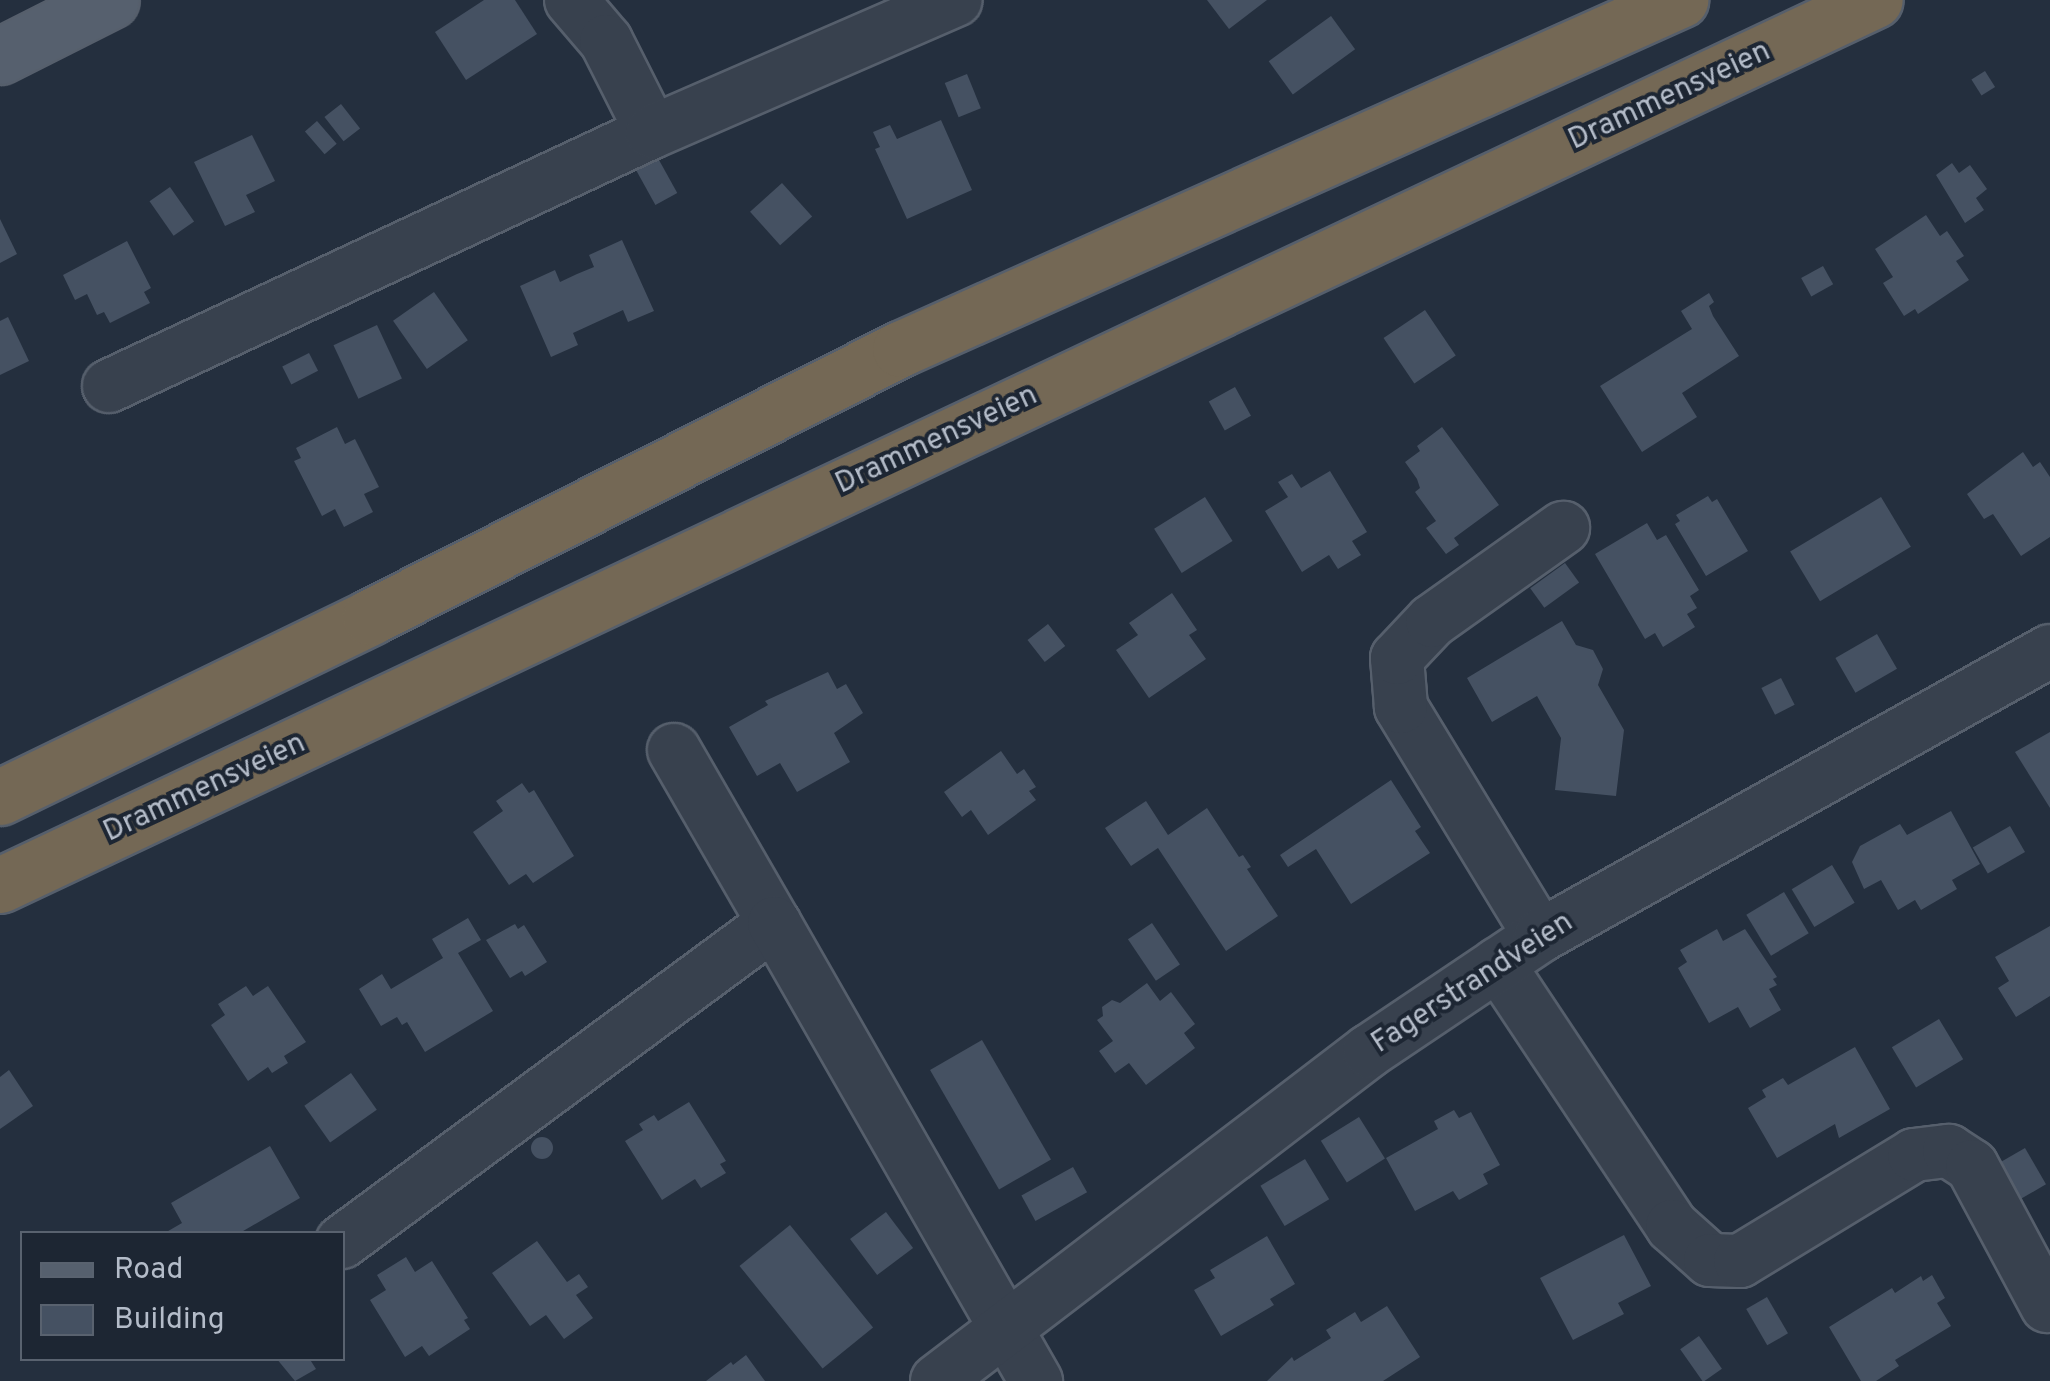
<!DOCTYPE html>
<html>
<head>
<meta charset="utf-8">
<style>
	body { margin:0 }
	#map { position:relative; width:2050px; height:1381px; overflow:hidden; background:#242f3e; font-family:Overpass,sans-serif }
	div>[style] { position:absolute }
	[style*='--x'] { left:calc(var(--x)*1px); top:calc(var(--y)*1px); width:calc(var(--w)*1px); rotate:calc(var(--a)*1deg) }
	.building>* { inset:0; background:#455162; transform-origin:0 0 }
	.round { border-radius:50% }
	.roads { filter:drop-shadow(2px 0 #565f6c) drop-shadow(-2px 0 #565f6c) drop-shadow(0 2px #565f6c) drop-shadow(0 -2px #565f6c) }
	.minor>* { height:52px; margin:-26px; padding:0 26px; transform-origin:26px; border-radius:26px; background:#38414e }
	.major>* { height:55px; margin:-27.5px; padding:0 27.5px; transform-origin:27.5px; border-radius:27.5px; background:#56606e }
	.highway>* { height:55px; margin:-27.5px; padding:0 27.5px; transform-origin:27.5px; border-radius:27.5px; background:#746855 }
	span { translate:-50% -50%; white-space:nowrap; text-align:center; line-height:1.15; -webkit-text-stroke:8px #1d2633; paint-order:stroke }
	.street-label { font-size:30px; color:#b4bcc9 }
	.legend { position:absolute; left:20px; top:1231px; width:325px; height:130px; box-sizing:border-box; background:#1d2633; border:2px solid #59626f; margin:0; padding:12px 18px; list-style:none; font-size:30px; color:#b4bcc9 }
	.legend li { display:flex; align-items:center; gap:20px; height:50px }
	.legend b { width:50px; border:2px solid #59626f }
</style>
</head>
<body>
<div id="map">
	<div class="building">
		<div style="clip-path:polygon(484px 0,515px 0,537px 34px,466px 80px,435px 32px)"></div>
		<div style="clip-path:polygon(1207px 0,1267px 0,1229px 29px)"></div>
		<div style="left:1331px;top:16px;width:41px;height:77px;rotate:54deg"></div>
		<div style="left:1985px;top:71px;width:19px;height:16px;rotate:58deg"></div>
		<div style="left:967px;top:74px;width:37px;height:24px;rotate:68deg"></div>
		<div style="left:341px;top:104px;width:31px;height:21px;rotate:52deg"></div>
		<div style="clip-path:polygon(941px 120px,972px 190px,907px 219px,875px 149px,880px 147px,873px 132px,890px 125px,897px 139px)"></div>
		<div style="left:317px;top:121px;width:30px;height:16px;rotate:49deg"></div>
		<div style="clip-path:polygon(252px 135px,275px 181px,246px 195px,255px 212px,225px 226px,194px 162px)"></div>
		<div style="left:654px;top:151px;width:48px;height:25px;rotate:61deg"></div>
		<div style="clip-path:polygon(1952px 163px,1959px 173px,1970px 165px,1987px 189px,1976px 198px,1984px 210px,1965px 223px,1936px 175px)"></div>
		<div style="left:782px;top:183px;width:45px;height:43px;rotate:48deg"></div>
		<div style="left:170px;top:187px;width:42px;height:25px;rotate:55deg"></div>
		<div style="clip-path:polygon(1926px 215px,1940px 236px,1947px 231px,1964px 256px,1956px 261px,1969px 280px,1918px 314px,1915px 309px,1904px 316px,1883px 283px,1893px 277px,1875px 249px)"></div>
		<div style="clip-path:polygon(0 219px,17px 254px,0 263px)"></div>
		<div style="clip-path:polygon(622px 240px,654px 311px,628px 322px,623px 310px,573px 333px,578px 345px,551px 357px,520px 286px,555px 270px,560px 282px,577px 274px,594px 267px,589px 255px)"></div>
		<div style="clip-path:polygon(127px 241px,151px 288px,144px 292px,150px 303px,110px 323px,104px 312px,97px 315px,87px 294px,75px 300px,63px 275px)"></div>
		<div style="left:1823px;top:266px;width:21px;height:25px;rotate:61deg"></div>
		<div style="left:434px;top:292px;width:59px;height:50px;rotate:55deg"></div>
		<div style="clip-path:polygon(1709px 293px,1714px 302px,1709px 306px,1713px 316px,1739px 356px,1682px 393px,1697px 417px,1642px 452px,1600px 386px,1692px 329px,1681px 311px)"></div>
		<div style="left:1425px;top:310px;width:55px;height:50px;rotate:56deg"></div>
		<div style="clip-path:polygon(8px 317px,29px 361px,0 375px,0 321px)"></div>
		<div style="left:377px;top:325px;width:59px;height:48px;rotate:65deg"></div>
		<div style="left:309px;top:353px;width:20px;height:30px;rotate:63deg"></div>
		<div style="left:1235px;top:387px;width:33px;height:30px;rotate:61deg"></div>
		<div style="clip-path:polygon(337px 427px,345px 444px,355px 439px,379px 487px,364px 494px,373px 512px,344px 527px,335px 509px,322px 516px,294px 461px,301px 458px,296px 448px)"></div>
		<div style="clip-path:polygon(1442px 427px,1499px 505px,1454px 538px,1459px 545px,1446px 554px,1426px 528px,1436px 521px,1415px 492px,1420px 488px,1417px 479px,1405px 462px,1420px 451px,1417px 446px)"></div>
		<div style="clip-path:polygon(2023px 452px,2033px 467px,2040px 462px,2050px 477px,2050px 537px,2021px 556px,1993px 514px,1984px 519px,1967px 494px)"></div>
		<div style="clip-path:polygon(1330px 471px,1367px 532px,1352px 541px,1361px 555px,1338px 569px,1329px 555px,1302px 572px,1265px 511px,1288px 497px,1278px 482px,1292px 474px,1301px 488px)"></div>
		<div style="clip-path:polygon(1708px 496px,1712px 502px,1717px 499px,1748px 551px,1706px 576px,1675px 524px,1680px 521px,1676px 515px)"></div>
		<div style="left:1205px;top:497px;width:52px;height:60px;rotate:58deg"></div>
		<div style="left:1881px;top:497px;width:58px;height:106px;rotate:59deg"></div>
		<div style="clip-path:polygon(1647px 523px,1657px 540px,1666px 535px,1699px 590px,1690px 596px,1697px 608px,1687px 614px,1695px 627px,1663px 647px,1655px 633px,1645px 639px,1595px 554px)"></div>
		<div style="left:1565px;top:563px;width:24px;height:43px;rotate:54deg"></div>
		<div style="clip-path:polygon(1172px 593px,1197px 630px,1189px 635px,1206px 659px,1149px 698px,1116px 650px,1138px 635px,1129px 623px)"></div>
		<div style="clip-path:polygon(1562px 621px,1576px 645px,1593px 650px,1603px 669px,1598px 685px,1624px 730px,1616px 796px,1555px 790px,1561px 738px,1537px 696px,1492px 722px,1467px 678px)"></div>
		<div style="left:1048px;top:624px;width:28px;height:26px;rotate:52deg"></div>
		<div style="left:1877px;top:634px;width:40px;height:48px;rotate:60deg"></div>
		<div style="clip-path:polygon(828px 672px,837px 689px,846px 684px,863px 713px,834px 733px,850px 762px,797px 792px,780px 763px,757px 776px,729px 727px,768px 705px,765px 701px)"></div>
		<div style="left:1781px;top:678px;width:30px;height:22px;rotate:63deg"></div>
		<div style="clip-path:polygon(2050px 732px,2050px 808px,2015px 752px)"></div>
		<div style="clip-path:polygon(1001px 751px,1017px 774px,1024px 769px,1036px 787px,1029px 791px,1036px 800px,988px 835px,971px 810px,962px 817px,944px 792px)"></div>
		<div style="clip-path:polygon(1391px 780px,1421px 827px,1415px 831px,1430px 853px,1351px 904px,1316px 849px,1288px 867px,1280px 855px)"></div>
		<div style="clip-path:polygon(522px 783px,529px 793px,534px 790px,574px 856px,533px 883px,526px 874px,509px 885px,473px 832px,503px 811px,496px 801px)"></div>
		<div style="clip-path:polygon(1146px 801px,1168px 835px,1207px 808px,1239px 857px,1243px 855px,1251px 867px,1247px 869px,1278px 916px,1226px 951px,1158px 848px,1131px 866px,1105px 828px)"></div>
		<div style="clip-path:polygon(1951px 811px,1980px 864px,1952px 880px,1957px 889px,1921px 910px,1915px 900px,1898px 910px,1881px 880px,1864px 889px,1852px 862px,1860px 846px,1900px 824px,1907px 835px)"></div>
		<div style="left:2010px;top:826px;width:30px;height:43px;rotate:60deg"></div>
		<div style="left:1832px;top:865px;width:44px;height:47px;rotate:59deg"></div>
		<div style="left:1784px;top:892px;width:48px;height:44px;rotate:59deg"></div>
		<div style="clip-path:polygon(468px 918px,481px 940px,458px 953px,493px 1011px,425px 1052px,407px 1022px,402px 1025px,397px 1017px,381px 1026px,359px 989px,382px 974px,391px 989px,443px 958px,432px 939px)"></div>
		<div style="left:1152px;top:923px;width:50px;height:29px;rotate:56deg"></div>
		<div style="clip-path:polygon(515px 924px,518px 929px,524px 925px,547px 962px,525px 976px,522px 971px,510px 978px,486px 940px)"></div>
		<div style="clip-path:polygon(2050px 926px,2050px 996px,2016px 1017px,1998px 988px,2009px 981px,1995px 957px)"></div>
		<div style="clip-path:polygon(1717px 929px,1723px 941px,1745px 929px,1777px 977px,1773px 979px,1777px 985px,1769px 989px,1781px 1010px,1750px 1028px,1738px 1007px,1709px 1023px,1678px 968px,1687px 962px,1680px 950px)"></div>
		<div style="clip-path:polygon(1147px 983px,1160px 1001px,1171px 992px,1195px 1024px,1184px 1033px,1195px 1048px,1146px 1085px,1129px 1063px,1115px 1073px,1099px 1051px,1113px 1041px,1097px 1020px,1103px 1016px,1102px 1007px,1112px 1000px,1120px 1003px)"></div>
		<div style="clip-path:polygon(246px 986px,253px 996px,268px 986px,306px 1042px,284px 1056px,288px 1063px,272px 1073px,268px 1067px,248px 1081px,211px 1025px,225px 1015px,218px 1004px)"></div>
		<div style="left:1939px;top:1019px;width:47px;height:55px;rotate:59deg"></div>
		<div style="left:982px;top:1040px;width:138px;height:60px;rotate:60deg"></div>
		<div style="clip-path:polygon(1855px 1047px,1890px 1109px,1839px 1138px,1835px 1124px,1777px 1158px,1748px 1108px,1766px 1097px,1762px 1090px,1783px 1078px,1788px 1085px)"></div>
		<div style="clip-path:polygon(9px 1070px,33px 1106px,0 1129px,0 1077px)"></div>
		<div style="left:351px;top:1073px;width:45px;height:57px;rotate:55deg"></div>
		<div style="clip-path:polygon(689px 1102px,726px 1161px,720px 1164px,726px 1173px,701px 1188px,695px 1179px,662px 1200px,625px 1141px,643px 1130px,639px 1124px,654px 1115px,658px 1121px)"></div>
		<div style="clip-path:polygon(1454px 1110px,1459px 1118px,1471px 1112px,1500px 1165px,1483px 1174px,1488px 1184px,1459px 1200px,1453px 1191px,1415px 1211px,1386px 1158px,1438px 1129px,1434px 1121px)"></div>
		<div style="left:1359px;top:1117px;width:49px;height:45px;rotate:58deg"></div>
		<div class="round" style="left:531px;top:1137px;width:22px;height:22px"></div>
		<div style="clip-path:polygon(270px 1146px,300px 1198px,238px 1234px,163px 1234px,182px 1223px,171px 1203px)"></div>
		<div style="left:2025px;top:1148px;width:42px;height:40px;rotate:60deg"></div>
		<div style="left:1305px;top:1159px;width:47px;height:52px;rotate:59deg"></div>
		<div style="left:1073px;top:1167px;width:29px;height:59px;rotate:61deg"></div>
		<div style="left:886px;top:1212px;width:45px;height:45px;rotate:53deg"></div>
		<div style="left:790px;top:1225px;width:132px;height:65px;rotate:51deg"></div>
		<div style="clip-path:polygon(1624px 1235px,1651px 1286px,1618px 1303px,1624px 1314px,1573px 1340px,1540px 1278px)"></div>
		<div style="clip-path:polygon(1267px 1236px,1295px 1284px,1270px 1299px,1274px 1305px,1221px 1336px,1194px 1290px,1215px 1278px,1210px 1270px)"></div>
		<div style="clip-path:polygon(537px 1241px,567px 1282px,579px 1274px,588px 1287px,576px 1295px,593px 1318px,564px 1339px,546px 1315px,530px 1326px,492px 1273px)"></div>
		<div style="clip-path:polygon(406px 1257px,415px 1272px,432px 1261px,468px 1318px,464px 1320px,470px 1329px,429px 1356px,422px 1346px,405px 1357px,370px 1300px,386px 1290px,377px 1275px)"></div>
		<div style="clip-path:polygon(1932px 1275px,1945px 1298px,1937px 1303px,1951px 1326px,1895px 1360px,1899px 1366px,1876px 1381px,1861px 1381px,1829px 1327px,1892px 1288px,1895px 1293px,1921px 1276px,1923px 1281px)"></div>
		<div style="left:1767px;top:1297px;width:42px;height:24px;rotate:60deg"></div>
		<div style="clip-path:polygon(1387px 1306px,1420px 1357px,1383px 1381px,1267px 1381px,1292px 1357px,1294px 1361px,1331px 1338px,1326px 1330px,1355px 1312px,1361px 1322px)"></div>
		<div style="left:1699px;top:1336px;width:40px;height:23px;rotate:55deg"></div>
		<div style="clip-path:polygon(746px 1355px,765px 1381px,706px 1381px,731px 1362px,733px 1365px)"></div>
		<div style="clip-path:polygon(276px 1358px,309px 1358px,316px 1369px,295px 1381px)"></div>
	</div>
	<div class="roads">
		<div class="minor">
			<div style="--x:571;--y:0;--w:54;--a:49.5"></div>
			<div style="--x:606;--y:41;--w:102;--a:63.2"></div>
			<div style="--x:109;--y:386;--w:599;--a:-25.07"></div>
			<div style="--x:652;--y:132;--w:331;--a:-23.5"></div>
			<div style="--x:674;--y:750;--w:200;--a:60"></div>
			<div style="--x:1540;--y:936;--w:268;--a:-121.3"></div>
			<div style="--x:1401;--y:707;--w:49;--a:-94.7"></div>
			<div style="--x:1397;--y:658;--w:51;--a:-46.6"></div>
			<div style="--x:1432;--y:621;--w:161;--a:-35.4"></div>
			<div style="--x:1498;--y:964;--w:315;--a:56.4"></div>
			<div style="--x:1672;--y:1226;--w:51;--a:41.8"></div>
			<div style="--x:1710;--y:1260;--w:30;--a:2"></div>
			<div style="--x:1740;--y:1261;--w:204;--a:-31.3"></div>
			<div style="--x:1914;--y:1155;--w:35;--a:-7"></div>
			<div style="--x:1949;--y:1151;--w:27;--a:33"></div>
			<div style="--x:1972;--y:1166;--w:159;--a:61.8"></div>
			<div style="--x:342;--y:1242;--w:537;--a:-36.44"></div>
			<div style="--x:774;--y:923;--w:528;--a:60.23"></div>
			<div style="--x:937;--y:1381;--w:544;--a:-37.38"></div>
			<div style="--x:1369;--y:1051;--w:206;--a:-33.9"></div>
			<div style="--x:1540;--y:936;--w:584;--a:-29.2"></div>
		</div>
		<div class="major">
			<div style="--x:0;--y:56;--w:124;--a:-26.8"></div>
		</div>
		<div class="highway">
			<div style="--x:0;--y:797;--w:411;--a:-25.9"></div>
			<div style="--x:370;--y:617;--w:594;--a:-26.82"></div>
			<div style="--x:900;--y:349;--w:855;--a:-24.11"></div>
			<div style="--x:0;--y:885;--w:2073;--a:-25.27"></div>
		</div>
	</div>
	<div class="street-label">
		<span style="left:1670px;top:97px;rotate:-25deg">Drammensveien</span>
		<span style="left:937px;top:441px;rotate:-25deg">Drammensveien</span>
		<span style="left:205px;top:789px;rotate:-25deg">Drammensveien</span>
		<span style="left:1473px;top:984px;rotate:-33deg">Fagerstrandveien</span>
	</div>
	<ul class="legend">
	<li><b style="height:12px;background:#56606e"></b>Road</li>
	<li><b style="height:28px;background:#455162"></b>Building</li>
	</ul>
</div>
</body>
</html>
